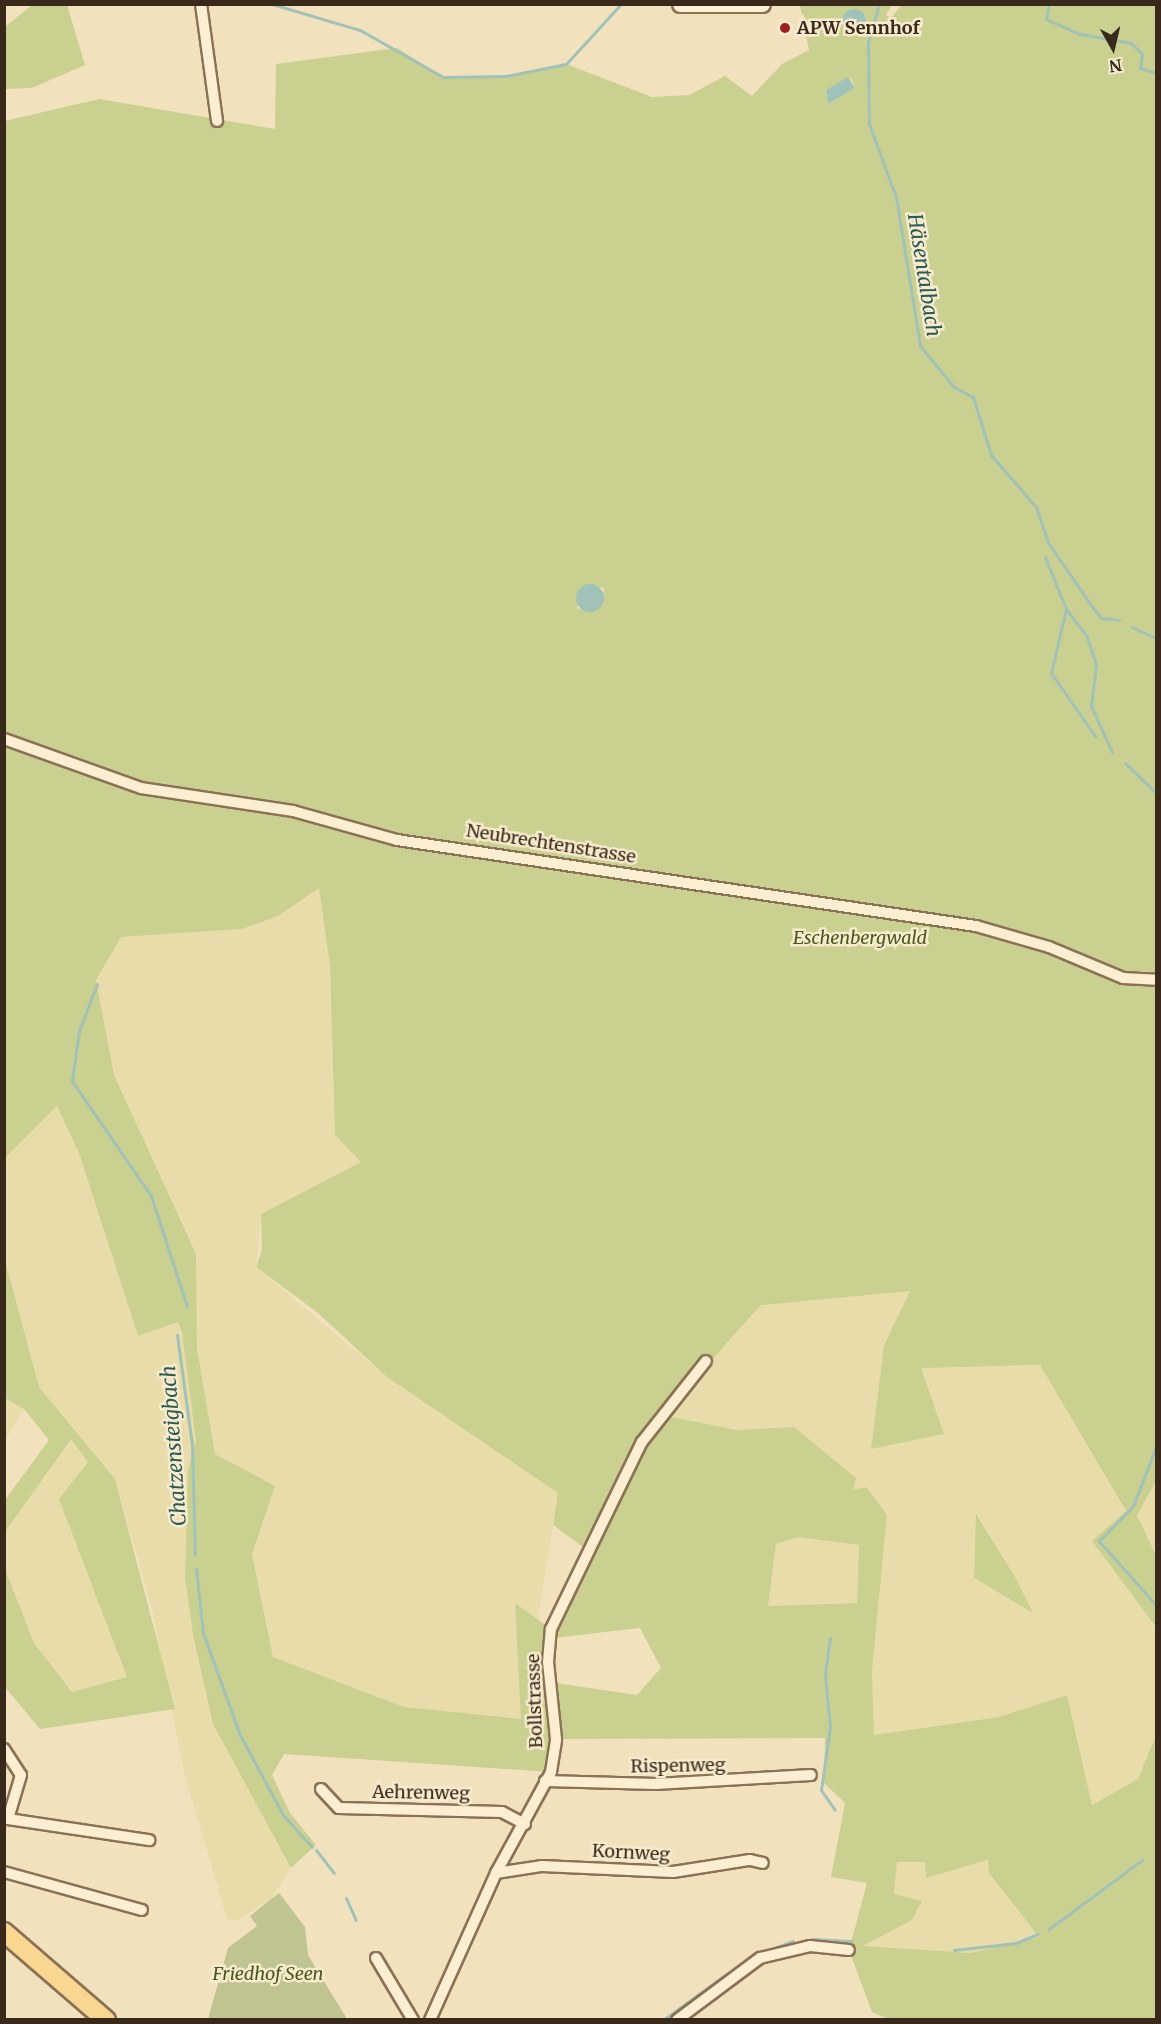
<!DOCTYPE html>
<html>
<head>
<meta charset="utf-8">
<style>
	body { margin:0 }
	#map { position:relative; width:1161px; height:2024px; overflow:hidden; background:#f1e1bd; font-family:Merriweather,serif }
	div>[style] { position:absolute }
	[style*='--x'] { left:calc(var(--x)*1px); top:calc(var(--y)*1px); width:calc(var(--w)*1px); rotate:calc(var(--a)*1deg) }
	.farmland>* { inset:0; background:#e8ddaa }
	.green>* { inset:0; background:#cad090 }
	.cemetery>* { inset:0; background:#bfc491 }
	.water>* { inset:0; background:#a1c2b8 }
	.round { border-radius:50% }
	.stream>* { height:3px; margin:-1.5px; padding:0 1.5px; transform-origin:1.5px; border-radius:1.5px; background:#a1c2b8 }
	.roads { filter:drop-shadow(2px 0 #8b7155) drop-shadow(-2px 0 #8b7155) drop-shadow(0 2px #8b7155) drop-shadow(0 -2px #8b7155) }
	.street>* { height:10px; margin:-5px; padding:0 5px; transform-origin:5px; border-radius:5px; background:#fceed1 }
	.secondary>* { height:15px; margin:-7.5px; padding:0 7.5px; transform-origin:7.5px; border-radius:7.5px; background:#fceed1 }
	.primary>* { height:18px; margin:-9px; padding:0 9px; transform-origin:9px; border-radius:9px; background:#f9d791 }
	.dots>* { width:16px; height:16px; translate:-50% -50%; box-sizing:border-box; border:3px solid #f8ebcd; border-radius:50% }
	span { translate:-50% -50%; white-space:nowrap; text-align:center; line-height:1.15; -webkit-text-stroke:5px #f8ebcd; paint-order:stroke }
	.poi-label { font-size:18px; color:#39291b; font-weight:700 }
	.left { translate:0 -50%; text-align:left }
	.street-label { font-size:18px; color:#39291b }
	.park-label { font-size:18px; color:#4a571f; font-style:italic }
	.water-label { font-size:20px; color:#285a56; font-style:italic }
	.frame { position:absolute; inset:0; border:6px solid #39291b; pointer-events:none }
	.north { position:absolute; left:1083px; top:18px; width:60px; height:60px; -webkit-text-stroke:4px #f8ebcd; paint-order:stroke; rotate:172deg; font-size:16px; font-weight:700; line-height:24px; text-align:center; color:#39291b }
	.north::after { content:''; display:block; margin:auto; width:21px; height:27px; background:#39291b; clip-path:polygon(50% 0,100% 100%,50% 72%,0 100%) }
</style>
</head>
<body>
<div id="map">
	<div class="farmland">
		<div style="clip-path:polygon(319px 888px,330px 966px,335px 1135px,361px 1162px,261px 1214px,256px 1267px,387px 1377px,558px 1493px,538px 1620px,515px 1604px,522px 1719px,404px 1707px,273px 1657px,252px 1554px,274px 1486px,215px 1454px,197px 1348px,196px 1254px,114px 1075px,96px 980px,121px 937px,243px 929px,278px 916px)"></div>
		<div style="clip-path:polygon(57px 1105px,79px 1153px,138px 1336px,178px 1322px,184px 1336px,196px 1441px,188px 1470px,185px 1577px,193px 1635px,213px 1724px,291px 1868px,271px 1899px,238px 1920px,227px 1919px,184px 1772px,152px 1609px,115px 1479px,39px 1387px,5px 1260px,4px 1158px)"></div>
		<div style="clip-path:polygon(evenodd,910px 1290px,884px 1345px,871px 1449px,920px 1368px,1040px 1365px,1126px 1512px,1092px 1541px,1156px 1627px,1156px 1735px,1138px 1779px,1092px 1805px,1067px 1695px,999px 1717px,874px 1735px,872px 1671px,887px 1515px,853px 1490px,794px 1427px,737px 1430px,661px 1416px,761px 1304px,910px 1290px,977px 1515px,1014px 1575px,1032px 1612px,974px 1578px,977px 1515px)"></div>
		<div style="clip-path:polygon(5px 1398px,24px 1409px,5px 1440px)"></div>
		<div style="clip-path:polygon(71px 1438px,88px 1462px,98px 1597px,127px 1678px,72px 1692px,34px 1643px,5px 1569px,5px 1532px)"></div>
		<div style="clip-path:polygon(1156px 1481px,1156px 1554px,1137px 1515px)"></div>
		<div style="clip-path:polygon(798px 1537px,859px 1545px,858px 1603px,767px 1606px,776px 1544px)"></div>
		<div style="clip-path:polygon(989px 1860px,989px 1873px,1039px 1937px,970px 1953px,862px 1947px,912px 1920px,922px 1902px,894px 1894px,897px 1862px,925px 1862px,926px 1878px)"></div>
	</div>
	<div class="green">
		<div style="clip-path:polygon(32px 5px,67px 5px,85px 65px,32px 88px,5px 89px,5px 27px)"></div>
		<div style="clip-path:polygon(evenodd,800px 5px,892px 5px,886px 15px,891px 18px,901px 5px,1156px 5px,1156px 1481px,1137px 1515px,1156px 1555px,1156px 1627px,1092px 1541px,1126px 1511px,1040px 1365px,921px 1368px,944px 1434px,871px 1449px,884px 1345px,910px 1291px,761px 1305px,662px 1415px,737px 1430px,794px 1427px,856px 1478px,853px 1490px,866px 1487px,887px 1515px,872px 1671px,874px 1735px,999px 1717px,1067px 1695px,1092px 1805px,1138px 1779px,1156px 1735px,1156px 2019px,891px 2020px,872px 2012px,849px 1950px,867px 1883px,831px 1877px,845px 1803px,824px 1783px,825px 1738px,556px 1739px,551px 1772px,284px 1754px,272px 1775px,290px 1813px,316px 1845px,291px 1868px,213px 1724px,193px 1635px,185px 1578px,188px 1470px,196px 1441px,182px 1332px,178px 1322px,138px 1336px,79px 1153px,57px 1106px,5px 1158px,5px 121px,99px 99px,275px 129px,276px 64px,397px 48px,443px 77px,506px 76px,566px 64px,652px 97px,689px 95px,725px 76px,752px 96px,782px 64px,809px 50px,800px 5px,851px 78px,855px 88px,828px 104px,826px 90px,851px 78px,800px 5px,583px 587px,604px 588px,602px 605px,577px 609px,583px 587px,800px 5px,319px 888px,330px 966px,335px 1135px,361px 1162px,261px 1214px,262px 1250px,256px 1267px,318px 1313px,387px 1377px,558px 1493px,553px 1525px,591px 1553px,553px 1638px,640px 1628px,661px 1668px,637px 1695px,555px 1683px,548px 1662px,551px 1629px,515px 1603px,521px 1719px,404px 1707px,273px 1657px,252px 1554px,275px 1486px,215px 1454px,197px 1348px,196px 1254px,114px 1075px,96px 980px,121px 937px,242px 929px,278px 916px,319px 888px,800px 5px,798px 1537px,859px 1545px,857px 1603px,768px 1606px,776px 1544px,798px 1537px,800px 5px,988px 1860px,989px 1873px,1039px 1937px,970px 1953px,863px 1946px,912px 1920px,922px 1901px,894px 1894px,897px 1862px,925px 1862px,926px 1878px,988px 1860px)"></div>
		<div style="clip-path:polygon(5px 1260px,39px 1387px,115px 1479px,175px 1709px,40px 1729px,5px 1687px,5px 1569px,34px 1643px,72px 1692px,127px 1677px,59px 1499px,88px 1462px,71px 1439px,5px 1532px,5px 1500px,49px 1440px,24px 1409px,5px 1398px)"></div>
		<div style="clip-path:polygon(976px 1514px,1014px 1575px,1033px 1613px,974px 1578px)"></div>
	</div>
	<div class="cemetery">
		<div style="clip-path:polygon(279px 1893px,305px 1927px,308px 1955px,347px 2019px,208px 2019px,228px 1948px,257px 1926px,250px 1916px)"></div>
	</div>
	<div class="water">
		<div class="round" style="left:842px;top:9px;width:24px;height:24px"></div>
		<div style="clip-path:polygon(848px 77px,855px 88px,828px 104px,826px 90px)"></div>
		<div class="round" style="left:576px;top:584px;width:28px;height:28px"></div>
	</div>
	<div class="stream">
		<div style="--x:272;--y:4;--w:92;--a:16.5"></div>
		<div style="--x:360;--y:30;--w:95;--a:29.5"></div>
		<div style="--x:443;--y:77;--w:63;--a:-0.9"></div>
		<div style="--x:506;--y:76;--w:61;--a:-11.3"></div>
		<div style="--x:566;--y:64;--w:81;--a:-47.5"></div>
		<div style="--x:879;--y:4;--w:41;--a:105.8"></div>
		<div style="--x:868;--y:43;--w:81;--a:89.3"></div>
		<div style="--x:869;--y:124;--w:78;--a:69.7"></div>
		<div style="--x:896;--y:197;--w:151;--a:80.8"></div>
		<div style="--x:920;--y:346;--w:53;--a:50.3"></div>
		<div style="--x:954;--y:387;--w:21;--a:28"></div>
		<div style="--x:973;--y:397;--w:61;--a:72.8"></div>
		<div style="--x:991;--y:455;--w:69;--a:49.1"></div>
		<div style="--x:1036;--y:507;--w:39;--a:71"></div>
		<div style="--x:1049;--y:544;--w:78;--a:55.5"></div>
		<div style="--x:1093;--y:608;--w:13;--a:51"></div>
		<div style="--x:1101;--y:618;--w:18;--a:6"></div>
		<div style="--x:1049;--y:4;--w:15;--a:101"></div>
		<div style="--x:1046;--y:19;--w:37;--a:24"></div>
		<div style="--x:1080;--y:34;--w:52;--a:10"></div>
		<div style="--x:1131;--y:43;--w:16;--a:45"></div>
		<div style="--x:1142;--y:54;--w:14;--a:98"></div>
		<div style="--x:1140;--y:68;--w:17;--a:17"></div>
		<div style="--x:1045;--y:557;--w:56;--a:68"></div>
		<div style="--x:1066;--y:609;--w:66;--a:103.2"></div>
		<div style="--x:1051;--y:673;--w:77;--a:55.1"></div>
		<div style="--x:1066;--y:609;--w:35;--a:53"></div>
		<div style="--x:1087;--y:637;--w:29;--a:72"></div>
		<div style="--x:1096;--y:665;--w:41;--a:97"></div>
		<div style="--x:1091;--y:706;--w:51;--a:65.5"></div>
		<div style="--x:1132;--y:627;--w:26;--a:25"></div>
		<div style="--x:1125;--y:763;--w:43;--a:44.1"></div>
		<div style="--x:97;--y:984;--w:50;--a:111"></div>
		<div style="--x:79;--y:1031;--w:50;--a:98"></div>
		<div style="--x:72;--y:1081;--w:140;--a:55.5"></div>
		<div style="--x:151;--y:1196;--w:116;--a:71.9"></div>
		<div style="--x:177;--y:1335;--w:110;--a:82.2"></div>
		<div style="--x:192;--y:1444;--w:111;--a:88.5"></div>
		<div style="--x:1156;--y:1447;--w:63;--a:111.3"></div>
		<div style="--x:1133;--y:1506;--w:49;--a:134.2"></div>
		<div style="--x:1099;--y:1541;--w:86;--a:48.3"></div>
		<div style="--x:196;--y:1569;--w:64;--a:83.8"></div>
		<div style="--x:203;--y:1633;--w:109;--a:70.1"></div>
		<div style="--x:240;--y:1735;--w:91;--a:61.7"></div>
		<div style="--x:283;--y:1815;--w:43;--a:47.8"></div>
		<div style="--x:830;--y:1638;--w:37;--a:98"></div>
		<div style="--x:825;--y:1675;--w:52;--a:84.5"></div>
		<div style="--x:830;--y:1727;--w:64;--a:98.1"></div>
		<div style="--x:821;--y:1790;--w:24;--a:55"></div>
		<div style="--x:316;--y:1850;--w:29;--a:52"></div>
		<div style="--x:346;--y:1898;--w:24;--a:66"></div>
		<div style="--x:1049;--y:1929;--w:116;--a:-36.6"></div>
		<div style="--x:811;--y:1939;--w:40;--a:2.9"></div>
		<div style="--x:954;--y:1950;--w:62;--a:-6.4"></div>
		<div style="--x:1016;--y:1943;--w:23;--a:-23"></div>
		<div style="--x:761;--y:1953;--w:34;--a:-21"></div>
		<div style="--x:739;--y:1965;--w:19;--a:-32"></div>
		<div style="--x:663;--y:2020;--w:77;--a:-36"></div>
	</div>
	<div class="roads">
		<div class="street">
			<div style="--x:201;--y:4;--w:118;--a:82.2"></div>
			<div style="--x:4;--y:739;--w:145;--a:19.7"></div>
			<div style="--x:141;--y:788;--w:154;--a:8.6"></div>
			<div style="--x:293;--y:811;--w:108;--a:15.6"></div>
			<div style="--x:397;--y:840;--w:585;--a:8.45"></div>
			<div style="--x:976;--y:926;--w:76;--a:16"></div>
			<div style="--x:1049;--y:947;--w:80;--a:22.7"></div>
			<div style="--x:1123;--y:978;--w:33;--a:3"></div>
			<div style="--x:4;--y:1749;--w:31;--a:57"></div>
			<div style="--x:21;--y:1775;--w:46;--a:106.5"></div>
			<div style="--x:8;--y:1819;--w:143;--a:8.5"></div>
			<div style="--x:545;--y:1781;--w:111;--a:1.5"></div>
			<div style="--x:656;--y:1784;--w:155;--a:-3.3"></div>
			<div style="--x:321;--y:1789;--w:26;--a:47"></div>
			<div style="--x:339;--y:1808;--w:163;--a:1.4"></div>
			<div style="--x:502;--y:1812;--w:26;--a:28"></div>
			<div style="--x:4;--y:1872;--w:143;--a:15.4"></div>
			<div style="--x:496;--y:1873;--w:47;--a:-8.7"></div>
			<div style="--x:542;--y:1866;--w:131;--a:2.6"></div>
			<div style="--x:673;--y:1872;--w:78;--a:-8.9"></div>
			<div style="--x:750;--y:1860;--w:13;--a:13"></div>
			<div style="--x:376;--y:1958;--w:72;--a:59.2"></div>
			<div style="--x:430;--y:2020;--w:161;--a:-65.8"></div>
			<div style="--x:496;--y:1873;--w:115;--a:-61.4"></div>
			<div style="--x:551;--y:1772;--w:33;--a:-81"></div>
			<div style="--x:556;--y:1739;--w:77;--a:-95.9"></div>
			<div style="--x:548;--y:1662;--w:33;--a:-85"></div>
			<div style="--x:551;--y:1629;--w:208;--a:-64.1"></div>
			<div style="--x:642;--y:1442;--w:103;--a:-51.7"></div>
			<div style="--x:677;--y:2020;--w:104;--a:-36.8"></div>
			<div style="--x:760;--y:1958;--w:51;--a:-13.5"></div>
			<div style="--x:810;--y:1946;--w:39;--a:6"></div>
		</div>
		<div class="secondary">
			<div style="--x:680;--y:4;--w:82;--a:0"></div>
		</div>
		<div class="primary">
			<div style="--x:4;--y:1932;--w:135;--a:40.8"></div>
		</div>
	</div>
	<div class="dots">
		<div style="left:785px;top:28px;background:#9f1f22"></div>
	</div>
	<div class="poi-label">
		<span class="left" style="left:797px;top:28px">APW Sennhof</span>
	</div>
	<div class="street-label">
		<span style="left:551px;top:844px;rotate:9deg">Neubrechtenstrasse</span>
		<span style="left:535px;top:1701px;rotate:-92deg">Bollstrasse</span>
		<span style="left:678px;top:1766px;rotate:-1deg">Rispenweg</span>
		<span style="left:421px;top:1793px;rotate:1deg">Aehrenweg</span>
		<span style="left:631px;top:1853px;rotate:3deg">Kornweg</span>
	</div>
	<div class="park-label">
		<span style="left:860px;top:938px">Eschenbergwald</span>
		<span style="left:268px;top:1974px">Friedhof Seen</span>
	</div>
	<div class="water-label">
		<span style="left:925px;top:275px;rotate:81deg">Häsentalbach</span>
		<span style="left:173px;top:1446px;rotate:-94deg">Chatzensteigbach</span>
	</div>
	<div class="frame"></div>
	<div class="north">N</div>
</div>
</body>
</html>
